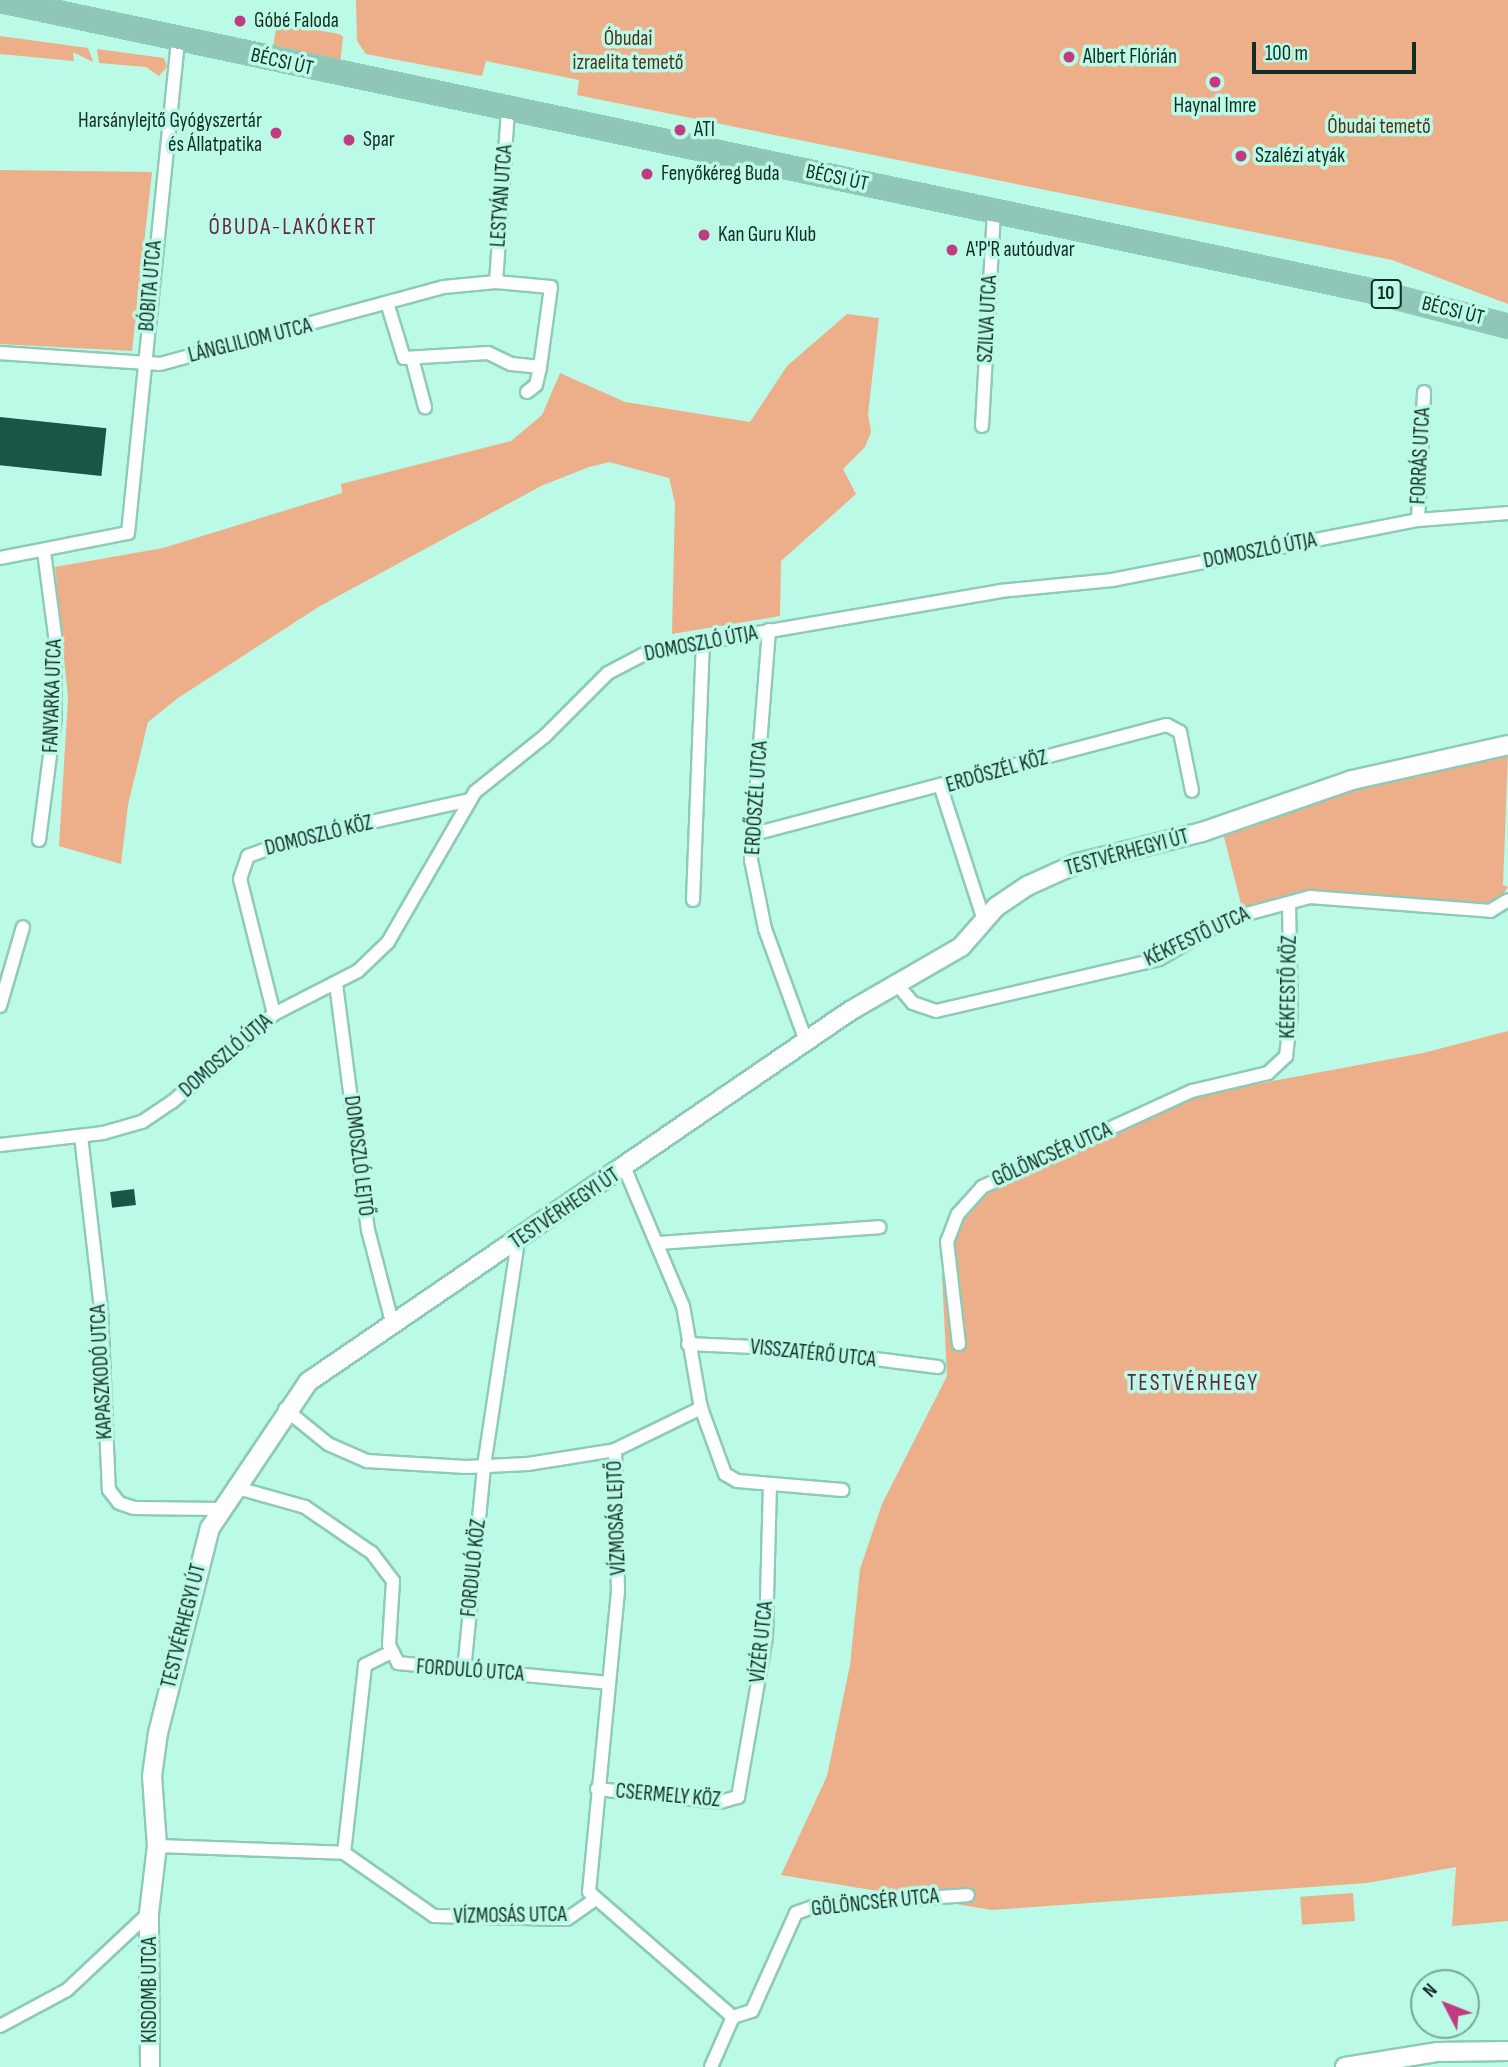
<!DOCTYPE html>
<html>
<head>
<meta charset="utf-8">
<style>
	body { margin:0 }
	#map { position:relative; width:1508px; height:2067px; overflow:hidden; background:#bbfae6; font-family:"Sofia Sans Condensed",sans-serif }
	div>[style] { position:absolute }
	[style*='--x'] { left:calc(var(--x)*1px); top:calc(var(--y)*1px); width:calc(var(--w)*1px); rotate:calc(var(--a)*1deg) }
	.green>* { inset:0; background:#ecaf89; transform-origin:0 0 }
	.building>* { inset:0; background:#185747; transform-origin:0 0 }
	.roads { filter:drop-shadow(2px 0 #8dcab7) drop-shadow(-2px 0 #8dcab7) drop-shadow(0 2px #8dcab7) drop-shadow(0 -2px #8dcab7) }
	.street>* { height:12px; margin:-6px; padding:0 6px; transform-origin:6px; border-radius:6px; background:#fff }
	.secondary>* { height:18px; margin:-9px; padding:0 9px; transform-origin:9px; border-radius:9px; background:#fff }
	.primary>* { height:21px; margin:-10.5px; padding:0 10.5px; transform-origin:10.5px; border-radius:10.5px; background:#90c6b8 }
	.dots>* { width:19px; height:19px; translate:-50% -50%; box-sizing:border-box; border:4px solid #bbfae6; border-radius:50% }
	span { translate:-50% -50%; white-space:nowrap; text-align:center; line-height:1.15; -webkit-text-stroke:7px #bbfae6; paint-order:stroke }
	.shield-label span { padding:2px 5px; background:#bbfae6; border:2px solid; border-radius:5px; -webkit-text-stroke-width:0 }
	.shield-label { font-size:19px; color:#132c24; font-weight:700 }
	.poi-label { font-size:21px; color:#132c24 }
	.left { translate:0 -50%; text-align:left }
	.right { translate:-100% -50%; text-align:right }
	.park-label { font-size:21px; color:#533019 }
	.street-label { font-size:21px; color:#132c24 }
	.neighbourhood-label { font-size:23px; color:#662545; letter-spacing:2px }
	.north { position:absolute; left:1410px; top:1969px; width:70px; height:70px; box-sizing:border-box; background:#bbfae6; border:2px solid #78a898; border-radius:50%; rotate:312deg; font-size:19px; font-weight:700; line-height:28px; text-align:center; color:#132c24 }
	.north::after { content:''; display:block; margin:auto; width:24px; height:32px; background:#c03b7f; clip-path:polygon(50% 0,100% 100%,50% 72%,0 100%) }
	.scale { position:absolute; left:1252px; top:42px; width:164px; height:32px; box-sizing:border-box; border:4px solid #132c24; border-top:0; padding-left:9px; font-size:21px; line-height:24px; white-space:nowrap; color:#132c24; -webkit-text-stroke:5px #bbfae6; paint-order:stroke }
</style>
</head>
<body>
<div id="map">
	<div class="green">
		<div style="clip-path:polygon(356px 0,1508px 0,1508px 304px,1392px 260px,577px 95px,579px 80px,486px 61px,482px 76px,366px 54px,357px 41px)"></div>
		<div style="clip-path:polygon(277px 23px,339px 34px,343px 37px,340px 65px,273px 47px)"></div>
		<div style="clip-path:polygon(0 36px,88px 48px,93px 62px,73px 52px,74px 61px,0 54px)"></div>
		<div style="clip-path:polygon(97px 49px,164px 58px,167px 67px,159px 76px,146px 67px,99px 63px)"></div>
		<div style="clip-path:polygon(0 170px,152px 172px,132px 351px,0 344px)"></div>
		<div style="clip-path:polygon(847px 314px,879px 318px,868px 414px,871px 432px,865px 447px,843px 469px,856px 494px,781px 561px,780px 616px,672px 634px,675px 503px,669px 478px,609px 462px,589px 467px,541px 486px,320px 606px,178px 698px,148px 722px,128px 805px,121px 864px,59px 846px,68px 698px,55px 567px,163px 548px,342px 493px,341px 484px,511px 441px,542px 415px,560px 373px,625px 402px,750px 422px,787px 366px)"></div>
		<div style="clip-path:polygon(1508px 753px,1503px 885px,1508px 887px,1495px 906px,1345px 897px,1242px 908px,1223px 833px,1327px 793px)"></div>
		<div style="clip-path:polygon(1508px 1031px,1508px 1921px,1452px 1926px,1456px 1867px,1367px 1883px,992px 1910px,781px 1875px,827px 1776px,850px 1665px,860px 1569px,882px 1504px,947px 1376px,942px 1275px,960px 1223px,984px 1191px,1198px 1095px,1423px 1053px)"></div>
		<div style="left:1353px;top:1893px;width:28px;height:53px;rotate:86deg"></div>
	</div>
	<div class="building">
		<div style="left:0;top:417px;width:107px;height:48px;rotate:6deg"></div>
		<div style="left:134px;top:1189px;width:16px;height:24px;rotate:83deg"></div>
	</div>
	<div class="roads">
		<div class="street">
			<div style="--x:496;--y:282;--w:172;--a:-86"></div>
			<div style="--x:0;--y:353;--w:160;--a:3.9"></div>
			<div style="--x:160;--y:364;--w:294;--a:-15.2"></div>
			<div style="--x:444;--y:287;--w:52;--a:-5.5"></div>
			<div style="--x:496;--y:282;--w:55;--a:5.2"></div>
			<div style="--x:551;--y:287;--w:81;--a:97.8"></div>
			<div style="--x:540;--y:367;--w:29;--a:-174"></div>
			<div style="--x:511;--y:364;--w:25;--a:-154"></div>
			<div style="--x:488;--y:353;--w:84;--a:176.6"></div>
			<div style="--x:404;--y:358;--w:54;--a:-107.1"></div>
			<div style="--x:413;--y:362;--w:47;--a:75.1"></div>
			<div style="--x:527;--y:392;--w:11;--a:-38"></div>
			<div style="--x:536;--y:385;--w:18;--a:-77"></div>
			<div style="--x:982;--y:426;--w:215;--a:-86.8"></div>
			<div style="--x:1418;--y:520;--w:128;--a:-87.3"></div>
			<div style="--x:0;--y:558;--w:130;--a:-11.1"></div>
			<div style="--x:128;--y:533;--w:497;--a:-84.2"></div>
			<div style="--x:769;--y:630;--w:231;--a:94.5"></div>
			<div style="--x:751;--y:860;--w:70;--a:78.5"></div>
			<div style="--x:765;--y:929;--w:119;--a:69.9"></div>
			<div style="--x:941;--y:788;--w:139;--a:72"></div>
			<div style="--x:754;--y:834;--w:427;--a:-14.8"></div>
			<div style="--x:1167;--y:725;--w:15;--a:28"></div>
			<div style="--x:1180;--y:732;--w:60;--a:78.5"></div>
			<div style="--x:39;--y:840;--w:124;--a:-82.6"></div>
			<div style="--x:55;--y:717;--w:82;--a:-90"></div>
			<div style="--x:55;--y:635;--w:84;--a:-97.5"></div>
			<div style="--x:693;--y:900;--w:259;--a:-87.8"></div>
			<div style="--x:896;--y:983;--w:26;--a:50"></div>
			<div style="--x:913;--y:1003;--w:24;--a:19"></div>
			<div style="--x:936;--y:1011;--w:229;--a:-13.1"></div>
			<div style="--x:1159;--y:959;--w:80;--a:-30.1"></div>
			<div style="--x:1228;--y:919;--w:85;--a:-15"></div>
			<div style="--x:1310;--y:897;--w:181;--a:4.4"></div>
			<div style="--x:1490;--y:911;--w:21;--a:-31"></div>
			<div style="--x:336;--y:984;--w:248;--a:82.6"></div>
			<div style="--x:368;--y:1230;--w:99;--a:75.4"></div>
			<div style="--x:0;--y:1006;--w:82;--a:-73.8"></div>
			<div style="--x:274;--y:1014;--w:139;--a:-104.1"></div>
			<div style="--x:240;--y:879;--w:24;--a:-71"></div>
			<div style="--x:248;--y:856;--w:50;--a:-19.9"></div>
			<div style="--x:295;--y:839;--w:178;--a:-12.6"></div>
			<div style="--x:81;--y:1136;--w:175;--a:83.4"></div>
			<div style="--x:101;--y:1310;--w:180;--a:87.5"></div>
			<div style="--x:109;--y:1490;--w:16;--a:52"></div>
			<div style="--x:119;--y:1503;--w:16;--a:18"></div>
			<div style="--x:134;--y:1508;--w:86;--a:0.7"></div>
			<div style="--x:0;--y:1145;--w:104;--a:-6.6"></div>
			<div style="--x:103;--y:1133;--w:41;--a:-15.8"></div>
			<div style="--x:142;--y:1122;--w:36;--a:-34"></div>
			<div style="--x:172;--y:1102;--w:135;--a:-40.8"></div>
			<div style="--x:274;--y:1014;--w:94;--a:-27.1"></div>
			<div style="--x:358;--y:971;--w:42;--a:-44"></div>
			<div style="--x:388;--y:942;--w:173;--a:-59.9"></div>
			<div style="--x:475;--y:792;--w:90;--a:-38.7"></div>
			<div style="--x:545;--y:736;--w:89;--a:-45"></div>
			<div style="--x:608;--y:673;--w:45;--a:-27.7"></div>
			<div style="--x:648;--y:652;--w:357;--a:-9.8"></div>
			<div style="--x:1000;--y:591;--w:113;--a:-5.6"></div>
			<div style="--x:1112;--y:580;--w:312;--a:-11.1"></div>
			<div style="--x:1418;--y:520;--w:90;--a:-4.4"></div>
			<div style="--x:625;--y:1169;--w:149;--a:67.1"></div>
			<div style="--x:683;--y:1306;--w:104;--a:80"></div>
			<div style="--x:701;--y:1408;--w:70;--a:70"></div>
			<div style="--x:725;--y:1474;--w:14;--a:30"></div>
			<div style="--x:737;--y:1481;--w:106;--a:4.9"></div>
			<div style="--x:658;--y:1243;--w:222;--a:-4.1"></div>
			<div style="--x:688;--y:1344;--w:109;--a:2.6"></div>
			<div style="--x:797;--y:1349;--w:142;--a:7.3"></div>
			<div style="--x:959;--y:1344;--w:103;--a:-96.7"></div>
			<div style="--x:947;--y:1242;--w:30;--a:-69"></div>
			<div style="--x:958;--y:1214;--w:36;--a:-48"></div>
			<div style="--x:982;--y:1187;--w:231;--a:-24.6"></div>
			<div style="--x:1192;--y:1091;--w:78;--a:-13.3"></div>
			<div style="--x:1268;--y:1073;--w:25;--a:-43"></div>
			<div style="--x:1286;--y:1056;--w:39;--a:-83"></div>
			<div style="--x:1291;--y:1017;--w:111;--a:-91"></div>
			<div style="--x:285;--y:1409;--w:55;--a:39.1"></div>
			<div style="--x:328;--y:1444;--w:43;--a:23.6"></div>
			<div style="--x:367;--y:1461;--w:99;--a:3.5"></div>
			<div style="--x:466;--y:1467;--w:62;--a:-2.8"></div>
			<div style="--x:528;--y:1464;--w:88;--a:-9.1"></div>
			<div style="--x:615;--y:1450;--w:96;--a:-26"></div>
			<div style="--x:615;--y:1450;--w:141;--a:88.8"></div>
			<div style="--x:618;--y:1591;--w:302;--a:95.5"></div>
			<div style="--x:589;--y:1892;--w:191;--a:41"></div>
			<div style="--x:234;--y:1487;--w:74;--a:15.7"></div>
			<div style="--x:305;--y:1507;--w:81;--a:34.5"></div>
			<div style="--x:372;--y:1553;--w:35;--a:53"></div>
			<div style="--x:393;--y:1581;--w:64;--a:93.6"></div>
			<div style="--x:389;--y:1645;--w:20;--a:63"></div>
			<div style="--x:398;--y:1663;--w:212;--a:5.4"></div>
			<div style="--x:464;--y:1671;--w:206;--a:-84.4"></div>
			<div style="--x:484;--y:1466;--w:228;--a:-81.4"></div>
			<div style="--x:597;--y:1789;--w:124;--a:6"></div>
			<div style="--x:720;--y:1802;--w:19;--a:-16"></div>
			<div style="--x:738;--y:1797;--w:163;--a:-80.1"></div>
			<div style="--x:766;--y:1636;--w:152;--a:-88.5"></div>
			<div style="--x:157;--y:1846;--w:187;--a:2.1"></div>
			<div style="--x:344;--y:1853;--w:110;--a:35"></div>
			<div style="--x:434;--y:1916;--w:133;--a:1.3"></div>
			<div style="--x:567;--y:1919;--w:33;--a:-35"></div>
			<div style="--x:344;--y:1853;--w:189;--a:-83.6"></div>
			<div style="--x:365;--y:1665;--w:28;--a:-26"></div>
			<div style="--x:0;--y:2026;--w:76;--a:-28.2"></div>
			<div style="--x:67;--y:1990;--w:112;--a:-43.2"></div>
			<div style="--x:711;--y:2067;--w:55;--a:-66.3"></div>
			<div style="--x:733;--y:2017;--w:20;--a:-18"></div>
			<div style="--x:752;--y:2011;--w:107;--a:-65.8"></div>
			<div style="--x:796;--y:1913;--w:23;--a:-20"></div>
			<div style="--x:818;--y:1905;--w:150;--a:-3.8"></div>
		</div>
		<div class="secondary">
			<div style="--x:150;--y:2067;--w:154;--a:-90.4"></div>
			<div style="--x:149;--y:1913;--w:67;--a:-83.2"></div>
			<div style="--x:157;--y:1846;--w:70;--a:-94.1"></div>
			<div style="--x:152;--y:1776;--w:43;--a:-82.1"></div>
			<div style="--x:158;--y:1733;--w:211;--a:-75.8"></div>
			<div style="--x:210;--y:1528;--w:176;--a:-56.1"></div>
			<div style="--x:308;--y:1382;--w:657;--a:-34.39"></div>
			<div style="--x:850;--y:1011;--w:128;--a:-30"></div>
			<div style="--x:961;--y:947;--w:53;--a:-48.8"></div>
			<div style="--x:996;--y:907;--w:37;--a:-34"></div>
			<div style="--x:1027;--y:886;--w:56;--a:-24.3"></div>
			<div style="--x:1078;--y:863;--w:128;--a:-14"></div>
			<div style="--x:1202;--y:832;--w:159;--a:-19.1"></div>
			<div style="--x:1352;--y:780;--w:160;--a:-12.6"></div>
			<div style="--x:1345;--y:2067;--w:94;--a:-9.2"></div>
			<div style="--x:1438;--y:2052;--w:70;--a:-0.8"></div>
		</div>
		<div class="primary">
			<div style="--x:0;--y:0;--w:1399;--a:11.96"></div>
			<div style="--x:1369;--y:290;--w:144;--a:14.5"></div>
		</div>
	</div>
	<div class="dots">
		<div style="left:240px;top:21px;background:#c03b7f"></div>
		<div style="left:1069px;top:57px;background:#c03b7f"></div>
		<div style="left:1215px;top:82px;background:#c03b7f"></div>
		<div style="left:680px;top:130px;background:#c03b7f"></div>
		<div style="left:276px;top:133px;background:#c03b7f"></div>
		<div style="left:349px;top:140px;background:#c03b7f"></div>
		<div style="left:1241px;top:156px;background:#c03b7f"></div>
		<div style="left:647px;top:174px;background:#c03b7f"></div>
		<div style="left:704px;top:235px;background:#c03b7f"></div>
		<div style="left:952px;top:250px;background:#c03b7f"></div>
	</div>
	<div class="shield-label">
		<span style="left:1386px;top:294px">10</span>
	</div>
	<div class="poi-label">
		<span class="left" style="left:254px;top:21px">Góbé Faloda</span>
		<span class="left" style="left:1083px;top:57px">Albert Flórián</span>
		<span style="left:1215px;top:106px">Haynal Imre</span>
		<span class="right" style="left:262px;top:133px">Harsánylejtő Gyógyszertár<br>és Állatpatika</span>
		<span class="left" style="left:694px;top:130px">ATI</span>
		<span class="left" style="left:363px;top:140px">Spar</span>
		<span class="left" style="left:1255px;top:156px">Szalézi atyák</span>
		<span class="left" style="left:661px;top:174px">Fenyőkéreg Buda</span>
		<span class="left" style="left:718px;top:235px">Kan Guru Klub</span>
		<span class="left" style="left:966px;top:250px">A'P'R autóudvar</span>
	</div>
	<div class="park-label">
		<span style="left:628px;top:51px">Óbudai<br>izraelita temető</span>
		<span style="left:1379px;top:127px">Óbudai temető</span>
	</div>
	<div class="street-label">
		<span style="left:282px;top:62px;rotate:13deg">BÉCSI ÚT</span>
		<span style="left:837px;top:178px;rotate:12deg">BÉCSI ÚT</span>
		<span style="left:502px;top:196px;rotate:-86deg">LESTYÁN UTCA</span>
		<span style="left:151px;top:286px;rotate:-85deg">BÓBITA UTCA</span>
		<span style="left:1453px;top:311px;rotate:14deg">BÉCSI ÚT</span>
		<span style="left:988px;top:319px;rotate:-87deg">SZILVA UTCA</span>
		<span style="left:250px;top:341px;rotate:-14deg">LÁNGLILIOM UTCA</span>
		<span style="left:1421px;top:456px;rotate:-87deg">FORRÁS UTCA</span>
		<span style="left:1260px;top:551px;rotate:-11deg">DOMOSZLÓ ÚTJA</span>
		<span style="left:701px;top:644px;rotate:-11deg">DOMOSZLÓ ÚTJA</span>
		<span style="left:53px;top:696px;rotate:-88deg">FANYARKA UTCA</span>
		<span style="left:997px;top:772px;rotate:-16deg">ERDŐSZÉL KÖZ</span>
		<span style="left:757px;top:798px;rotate:-86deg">ERDŐSZÉL UTCA</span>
		<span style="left:319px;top:836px;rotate:-14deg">DOMOSZLÓ KÖZ</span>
		<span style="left:1127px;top:853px;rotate:-15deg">TESTVÉRHEGYI ÚT</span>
		<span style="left:1197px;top:937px;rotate:-25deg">KÉKFESTŐ UTCA</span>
		<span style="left:1289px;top:987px;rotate:-89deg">KÉKFESTŐ KÖZ</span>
		<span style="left:226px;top:1056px;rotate:-41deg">DOMOSZLÓ ÚTJA</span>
		<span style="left:1052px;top:1155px;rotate:-24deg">GÖLÖNCSÉR UTCA</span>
		<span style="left:358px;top:1156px;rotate:83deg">DOMOSZLÓ LEJTŐ</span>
		<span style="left:565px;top:1209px;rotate:-34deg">TESTVÉRHEGYI ÚT</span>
		<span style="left:813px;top:1354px;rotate:6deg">VISSZATÉRŐ UTCA</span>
		<span style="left:102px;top:1372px;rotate:-93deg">KAPASZKODÓ UTCA</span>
		<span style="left:617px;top:1518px;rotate:-92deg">VÍZMOSÁS LEJTŐ</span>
		<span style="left:474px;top:1568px;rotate:-84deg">FORDULÓ KÖZ</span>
		<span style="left:184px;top:1626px;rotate:-76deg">TESTVÉRHEGYI ÚT</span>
		<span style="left:762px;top:1642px;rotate:-84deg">VÍZÉR UTCA</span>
		<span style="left:470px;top:1671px;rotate:4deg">FORDULÓ UTCA</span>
		<span style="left:668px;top:1796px;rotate:5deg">CSERMELY KÖZ</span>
		<span style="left:875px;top:1903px;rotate:-6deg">GÖLÖNCSÉR UTCA</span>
		<span style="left:510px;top:1916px;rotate:-1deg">VÍZMOSÁS UTCA</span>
		<span style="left:150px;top:1990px;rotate:-90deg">KISDOMB UTCA</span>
	</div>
	<div class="neighbourhood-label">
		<span style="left:293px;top:227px">ÓBUDA-LAKÓKERT</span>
		<span style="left:1193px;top:1383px">TESTVÉRHEGY</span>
	</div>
	<div class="north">N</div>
	<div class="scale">100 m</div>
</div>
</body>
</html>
